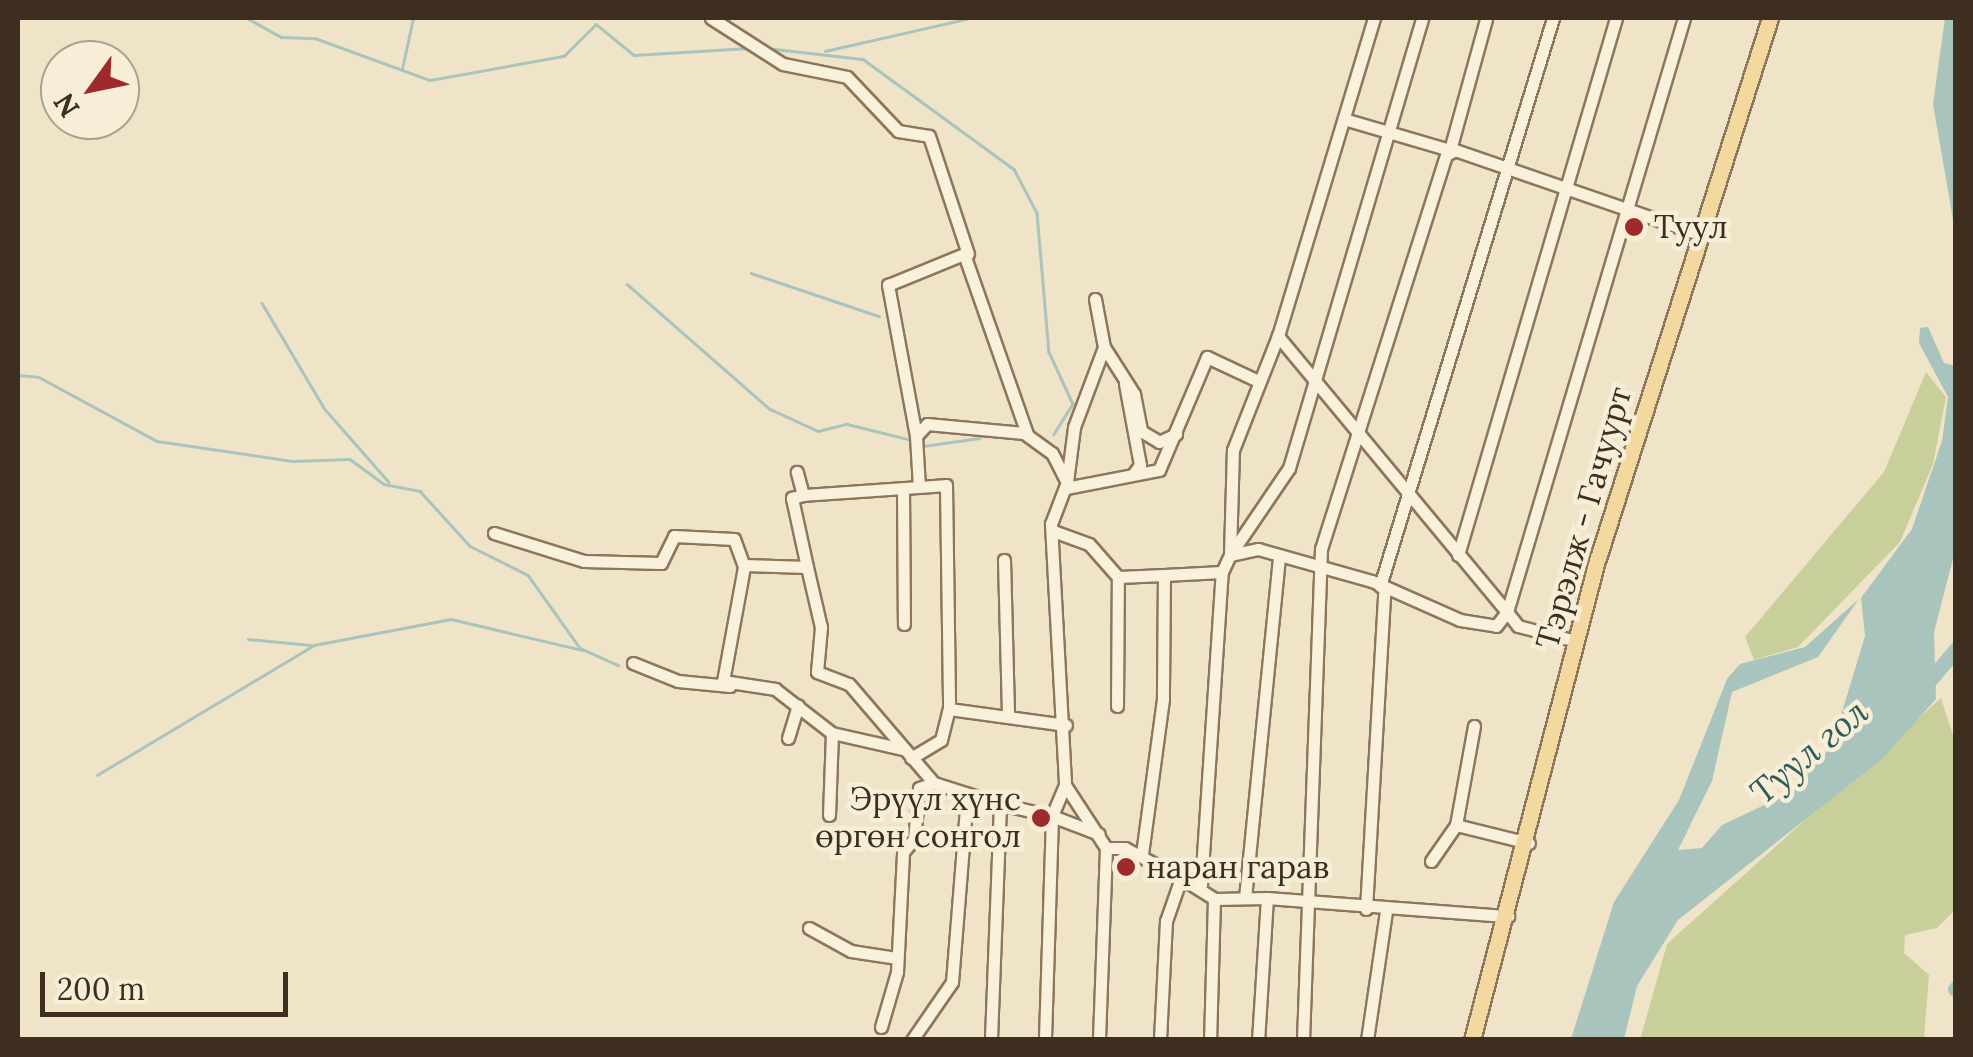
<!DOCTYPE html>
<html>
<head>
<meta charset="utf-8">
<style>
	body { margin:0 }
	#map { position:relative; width:1973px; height:1057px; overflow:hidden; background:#f0e4c8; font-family:Lora,serif }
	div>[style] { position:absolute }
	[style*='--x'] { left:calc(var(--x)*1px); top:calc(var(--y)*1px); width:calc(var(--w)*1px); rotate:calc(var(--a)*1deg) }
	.green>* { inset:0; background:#c9cf9b }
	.water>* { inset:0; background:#a9c4bc }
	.stream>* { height:2.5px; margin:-1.25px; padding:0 1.25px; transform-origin:1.25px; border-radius:1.25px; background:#a9c4bc }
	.river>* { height:15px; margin:-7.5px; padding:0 7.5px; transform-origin:7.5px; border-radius:7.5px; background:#a9c4bc }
	.roads { filter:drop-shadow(2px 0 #8d765c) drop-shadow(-2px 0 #8d765c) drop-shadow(0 2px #8d765c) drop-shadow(0 -2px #8d765c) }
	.minor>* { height:11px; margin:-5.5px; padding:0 5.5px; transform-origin:5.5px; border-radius:5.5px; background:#faf1dc }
	.major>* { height:15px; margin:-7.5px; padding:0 7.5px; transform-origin:7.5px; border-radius:7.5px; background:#f3d9a0 }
	.dots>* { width:28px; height:28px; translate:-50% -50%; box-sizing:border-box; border:5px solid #f7eed8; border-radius:50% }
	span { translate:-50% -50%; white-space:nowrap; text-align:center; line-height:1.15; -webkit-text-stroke:9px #f7eed8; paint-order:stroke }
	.poi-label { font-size:32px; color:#3d2e20 }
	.left { translate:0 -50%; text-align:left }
	.right { translate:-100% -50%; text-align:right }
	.street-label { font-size:32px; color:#3d2e20 }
	.water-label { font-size:35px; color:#2f5d5a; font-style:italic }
	.frame { position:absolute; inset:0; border:20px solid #3d2e20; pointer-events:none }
	.north { position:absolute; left:40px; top:40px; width:100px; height:100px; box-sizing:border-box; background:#f7eed8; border:2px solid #ada18e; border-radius:50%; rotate:237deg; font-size:28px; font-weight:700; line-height:40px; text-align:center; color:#3d2e20 }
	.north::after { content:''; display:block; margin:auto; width:35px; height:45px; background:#9e2a2b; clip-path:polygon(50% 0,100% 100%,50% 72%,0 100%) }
	.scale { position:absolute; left:40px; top:972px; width:248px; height:45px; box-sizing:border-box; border:5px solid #3d2e20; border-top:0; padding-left:12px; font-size:30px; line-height:35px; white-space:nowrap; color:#3d2e20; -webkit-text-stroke:8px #f7eed8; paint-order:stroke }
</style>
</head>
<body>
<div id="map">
	<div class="green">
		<div style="clip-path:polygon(1926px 372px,1946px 397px,1933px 464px,1900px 542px,1798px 647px,1754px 660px,1745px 637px,1884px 472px)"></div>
		<div style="clip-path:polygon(1941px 698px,1955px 742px,1955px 910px,1937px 928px,1905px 935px,1904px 953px,1929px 975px,1924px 1039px,1640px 1040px,1667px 944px)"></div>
	</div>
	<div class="water">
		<div style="clip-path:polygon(1945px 18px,1955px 18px,1955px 231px,1933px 104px)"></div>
		<div style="clip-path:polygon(1928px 327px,1944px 363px,1956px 366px,1955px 551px,1934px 632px,1936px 699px,1882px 759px,1678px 920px,1637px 986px,1624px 1039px,1571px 1039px,1614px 902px,1679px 800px,1727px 679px,1740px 664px,1805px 647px,1859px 599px,1818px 657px,1732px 692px,1712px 781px,1678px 850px,1702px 848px,1722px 825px,1777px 799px,1831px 748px,1865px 636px,1861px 598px,1912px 529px,1942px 441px,1948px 397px,1919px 343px,1920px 328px)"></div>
	</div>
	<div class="stream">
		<div style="--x:247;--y:18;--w:39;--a:29"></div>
		<div style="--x:281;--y:37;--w:34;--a:2"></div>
		<div style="--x:315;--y:38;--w:122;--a:20.1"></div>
		<div style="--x:430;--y:80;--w:136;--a:-10.2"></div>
		<div style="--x:564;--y:56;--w:45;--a:-45"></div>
		<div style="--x:596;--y:24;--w:49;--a:39.2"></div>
		<div style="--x:634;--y:55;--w:114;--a:-3.5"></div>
		<div style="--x:766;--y:48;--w:98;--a:6.5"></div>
		<div style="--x:863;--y:59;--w:187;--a:36.1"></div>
		<div style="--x:1014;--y:169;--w:50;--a:62.4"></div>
		<div style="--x:1037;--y:213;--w:140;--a:85.1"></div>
		<div style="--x:1049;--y:352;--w:57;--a:65.2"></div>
		<div style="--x:1073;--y:404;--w:36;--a:122"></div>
		<div style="--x:825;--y:51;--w:149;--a:-12.8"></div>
		<div style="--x:402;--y:69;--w:52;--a:-77.8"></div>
		<div style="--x:751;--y:273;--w:135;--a:18.6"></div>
		<div style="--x:627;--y:284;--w:190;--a:41.2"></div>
		<div style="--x:770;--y:409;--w:53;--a:24.6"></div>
		<div style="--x:818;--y:431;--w:30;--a:-14"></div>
		<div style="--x:847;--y:424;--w:67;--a:13.8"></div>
		<div style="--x:262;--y:303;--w:122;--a:59.4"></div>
		<div style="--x:324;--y:408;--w:98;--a:48.7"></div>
		<div style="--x:18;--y:375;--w:21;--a:5"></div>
		<div style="--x:39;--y:377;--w:134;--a:28.5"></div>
		<div style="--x:157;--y:441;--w:136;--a:8.4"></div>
		<div style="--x:292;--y:461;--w:58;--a:-2"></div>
		<div style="--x:350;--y:459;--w:42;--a:36.3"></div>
		<div style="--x:384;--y:484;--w:37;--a:11"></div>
		<div style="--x:420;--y:491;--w:74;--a:47.7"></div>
		<div style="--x:470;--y:546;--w:65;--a:26.6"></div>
		<div style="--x:528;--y:575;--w:90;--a:54.5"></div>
		<div style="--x:580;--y:648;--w:42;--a:24.1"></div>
		<div style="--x:923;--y:446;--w:57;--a:-8.1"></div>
		<div style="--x:248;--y:639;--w:63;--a:5.4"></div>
		<div style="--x:97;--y:775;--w:253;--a:-30.9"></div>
		<div style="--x:314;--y:645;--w:139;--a:-10.7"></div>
		<div style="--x:451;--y:619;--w:135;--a:13.3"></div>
	</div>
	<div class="river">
		<div style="--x:1923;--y:688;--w:51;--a:-49.8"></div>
		<div style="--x:1955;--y:989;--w:1;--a:-45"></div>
	</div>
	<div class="roads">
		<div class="minor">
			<div style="--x:711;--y:18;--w:85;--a:32.6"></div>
			<div style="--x:783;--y:64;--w:65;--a:11.5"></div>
			<div style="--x:847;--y:77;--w:74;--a:46.6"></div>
			<div style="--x:898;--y:131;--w:31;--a:9"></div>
			<div style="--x:929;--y:136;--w:124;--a:71.7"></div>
			<div style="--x:1344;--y:119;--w:110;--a:16.3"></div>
			<div style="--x:1450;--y:150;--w:136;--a:-74.6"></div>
			<div style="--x:1095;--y:299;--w:49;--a:79.4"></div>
			<div style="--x:1104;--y:347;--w:56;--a:57.4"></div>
			<div style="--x:1134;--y:394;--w:38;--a:79"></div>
			<div style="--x:1141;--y:431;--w:21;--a:31"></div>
			<div style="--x:1159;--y:442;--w:19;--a:-25"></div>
			<div style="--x:1125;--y:384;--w:82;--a:79.5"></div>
			<div style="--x:1140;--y:465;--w:10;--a:127"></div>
			<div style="--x:916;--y:436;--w:154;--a:-100.5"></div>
			<div style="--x:888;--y:285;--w:82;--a:-22.2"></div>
			<div style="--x:964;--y:254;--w:191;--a:70.7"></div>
			<div style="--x:1067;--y:482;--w:55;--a:-82.7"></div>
			<div style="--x:1074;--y:427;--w:85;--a:-69.4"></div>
			<div style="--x:919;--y:487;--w:51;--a:-93.4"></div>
			<div style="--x:916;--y:436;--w:16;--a:-47"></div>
			<div style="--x:927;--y:424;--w:97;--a:5.3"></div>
			<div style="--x:1024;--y:433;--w:34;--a:36"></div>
			<div style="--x:1052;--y:453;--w:33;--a:63"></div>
			<div style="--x:1067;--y:482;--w:45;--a:110.9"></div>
			<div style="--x:1051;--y:524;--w:261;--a:86.9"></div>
			<div style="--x:1065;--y:785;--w:75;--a:56.9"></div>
			<div style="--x:1106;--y:848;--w:192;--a:92.1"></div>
			<div style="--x:1066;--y:488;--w:95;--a:-11"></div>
			<div style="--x:1159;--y:470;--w:123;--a:-67"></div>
			<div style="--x:1207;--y:357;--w:56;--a:25.2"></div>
			<div style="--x:903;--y:489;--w:135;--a:89.6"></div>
			<div style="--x:803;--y:495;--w:143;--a:-4"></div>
			<div style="--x:946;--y:485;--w:224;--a:89.2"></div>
			<div style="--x:949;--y:709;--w:118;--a:7.8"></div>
			<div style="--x:1053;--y:531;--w:38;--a:20"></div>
			<div style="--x:1089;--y:544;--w:44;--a:48.7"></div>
			<div style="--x:494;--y:533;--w:94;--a:17.3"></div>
			<div style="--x:584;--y:561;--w:77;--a:1.5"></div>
			<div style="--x:661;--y:563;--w:30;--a:-64"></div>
			<div style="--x:674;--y:536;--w:60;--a:2.9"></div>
			<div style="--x:734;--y:539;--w:30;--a:70"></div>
			<div style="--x:744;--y:567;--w:116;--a:100.4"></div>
			<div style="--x:723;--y:681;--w:53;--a:8.7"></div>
			<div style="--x:775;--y:689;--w:72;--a:37.7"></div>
			<div style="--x:832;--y:733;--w:73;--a:12.7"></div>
			<div style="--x:1230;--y:555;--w:105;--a:-55.9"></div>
			<div style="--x:1289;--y:468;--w:469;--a:-73.5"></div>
			<div style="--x:1230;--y:555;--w:105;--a:-88.4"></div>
			<div style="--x:1233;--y:450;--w:123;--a:-68.5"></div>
			<div style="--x:1458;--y:555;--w:560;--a:-73.6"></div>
			<div style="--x:1004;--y:560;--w:157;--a:88.5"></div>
			<div style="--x:744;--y:565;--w:63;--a:1.8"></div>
			<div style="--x:807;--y:567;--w:71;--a:-102.3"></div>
			<div style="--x:792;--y:498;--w:11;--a:-15"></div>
			<div style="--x:803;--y:495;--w:24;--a:-105"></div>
			<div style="--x:807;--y:567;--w:62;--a:76.9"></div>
			<div style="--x:821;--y:627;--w:45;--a:95.1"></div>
			<div style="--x:817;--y:672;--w:34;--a:21"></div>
			<div style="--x:849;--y:684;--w:130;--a:49.4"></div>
			<div style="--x:934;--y:783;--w:69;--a:17.7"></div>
			<div style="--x:1000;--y:804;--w:236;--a:92.2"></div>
			<div style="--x:1164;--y:575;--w:58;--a:-3"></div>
			<div style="--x:1222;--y:572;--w:19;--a:-65"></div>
			<div style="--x:1230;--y:555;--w:29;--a:-12"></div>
			<div style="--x:1258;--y:549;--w:118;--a:15.7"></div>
			<div style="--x:1372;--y:581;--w:96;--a:23.9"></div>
			<div style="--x:1460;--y:620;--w:36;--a:9"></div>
			<div style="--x:1496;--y:626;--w:18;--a:-52"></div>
			<div style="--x:1507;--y:612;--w:359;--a:-129.7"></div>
			<div style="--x:1278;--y:336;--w:332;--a:-73.2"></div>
			<div style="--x:1380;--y:586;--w:594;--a:-73.06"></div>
			<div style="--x:1576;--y:641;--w:60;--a:-165.5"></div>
			<div style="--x:1518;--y:626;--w:18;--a:-128"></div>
			<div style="--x:1507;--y:612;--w:620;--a:-73.41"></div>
			<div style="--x:633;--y:663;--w:48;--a:21.8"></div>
			<div style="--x:678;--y:681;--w:52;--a:5.5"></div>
			<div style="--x:1117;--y:706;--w:129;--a:-89.6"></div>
			<div style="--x:1118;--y:577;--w:46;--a:-2.5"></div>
			<div style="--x:1164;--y:575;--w:124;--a:90.5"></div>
			<div style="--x:1163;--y:699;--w:157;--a:97.7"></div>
			<div style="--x:1474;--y:726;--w:101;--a:100.3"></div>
			<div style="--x:1456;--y:825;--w:75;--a:13.9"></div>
			<div style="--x:788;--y:738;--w:34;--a:-73"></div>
			<div style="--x:911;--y:758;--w:35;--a:-31"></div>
			<div style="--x:941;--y:740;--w:32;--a:-76"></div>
			<div style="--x:1065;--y:785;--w:34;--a:113"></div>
			<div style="--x:1052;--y:816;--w:50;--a:21"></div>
			<div style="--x:1000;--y:804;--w:53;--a:13"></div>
			<div style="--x:1052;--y:816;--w:224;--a:91.8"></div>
			<div style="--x:829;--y:815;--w:82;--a:-87.9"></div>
			<div style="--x:1106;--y:848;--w:19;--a:0"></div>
			<div style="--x:1125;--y:848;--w:64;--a:28.2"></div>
			<div style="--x:1181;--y:878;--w:46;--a:109.2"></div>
			<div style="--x:1166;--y:921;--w:119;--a:92.9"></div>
			<div style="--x:1431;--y:861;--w:44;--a:-55.2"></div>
			<div style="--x:1181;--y:878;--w:39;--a:32"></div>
			<div style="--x:1214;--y:899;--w:141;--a:91.6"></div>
			<div style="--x:1201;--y:885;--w:314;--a:-86.2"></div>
			<div style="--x:1245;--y:898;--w:344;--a:-84.3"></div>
			<div style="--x:1267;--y:898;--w:242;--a:4.3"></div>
			<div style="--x:1214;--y:899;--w:53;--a:-1.1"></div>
			<div style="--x:1267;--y:898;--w:142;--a:93.6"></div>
			<div style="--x:1366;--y:909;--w:317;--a:-86.7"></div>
			<div style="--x:809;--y:928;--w:48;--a:28.7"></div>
			<div style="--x:851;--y:951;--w:47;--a:8.7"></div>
			<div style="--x:881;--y:1027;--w:57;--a:-73.8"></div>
			<div style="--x:897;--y:972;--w:120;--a:-87.1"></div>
			<div style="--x:903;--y:852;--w:17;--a:-50"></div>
			<div style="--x:914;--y:839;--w:51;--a:-84.4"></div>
			<div style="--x:919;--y:788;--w:16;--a:-18"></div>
			<div style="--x:912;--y:1040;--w:70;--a:-55.4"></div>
			<div style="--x:952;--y:982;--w:189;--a:-85.4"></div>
			<div style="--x:1303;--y:1040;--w:491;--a:-87.9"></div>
			<div style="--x:1321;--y:549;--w:413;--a:-72.4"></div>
			<div style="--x:1446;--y:155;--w:10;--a:-29"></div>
			<div style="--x:1455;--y:150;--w:258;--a:19"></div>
			<div style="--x:1367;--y:1040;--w:130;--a:-81.6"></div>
		</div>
		<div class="major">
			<div style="--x:1472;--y:1040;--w:498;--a:-75.4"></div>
			<div style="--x:1598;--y:558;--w:567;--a:-72.33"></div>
		</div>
	</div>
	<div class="dots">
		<div style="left:1634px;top:227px;background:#9e2a2b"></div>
		<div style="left:1041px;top:818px;background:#9e2a2b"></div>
		<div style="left:1126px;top:867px;background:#9e2a2b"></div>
	</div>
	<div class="poi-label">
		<span class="left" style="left:1654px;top:227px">Туул</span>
		<span class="right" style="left:1021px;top:818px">Эрүүл хүнс<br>өргөн сонгол</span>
		<span class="left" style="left:1146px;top:867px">наран гарав</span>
	</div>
	<div class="street-label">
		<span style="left:1584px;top:518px;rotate:-74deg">Тэрэлж - Гачуурт</span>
	</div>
	<div class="water-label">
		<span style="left:1809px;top:752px;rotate:-40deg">Туул гол</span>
	</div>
	<div class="frame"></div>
	<div class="north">N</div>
	<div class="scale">200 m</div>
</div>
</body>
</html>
